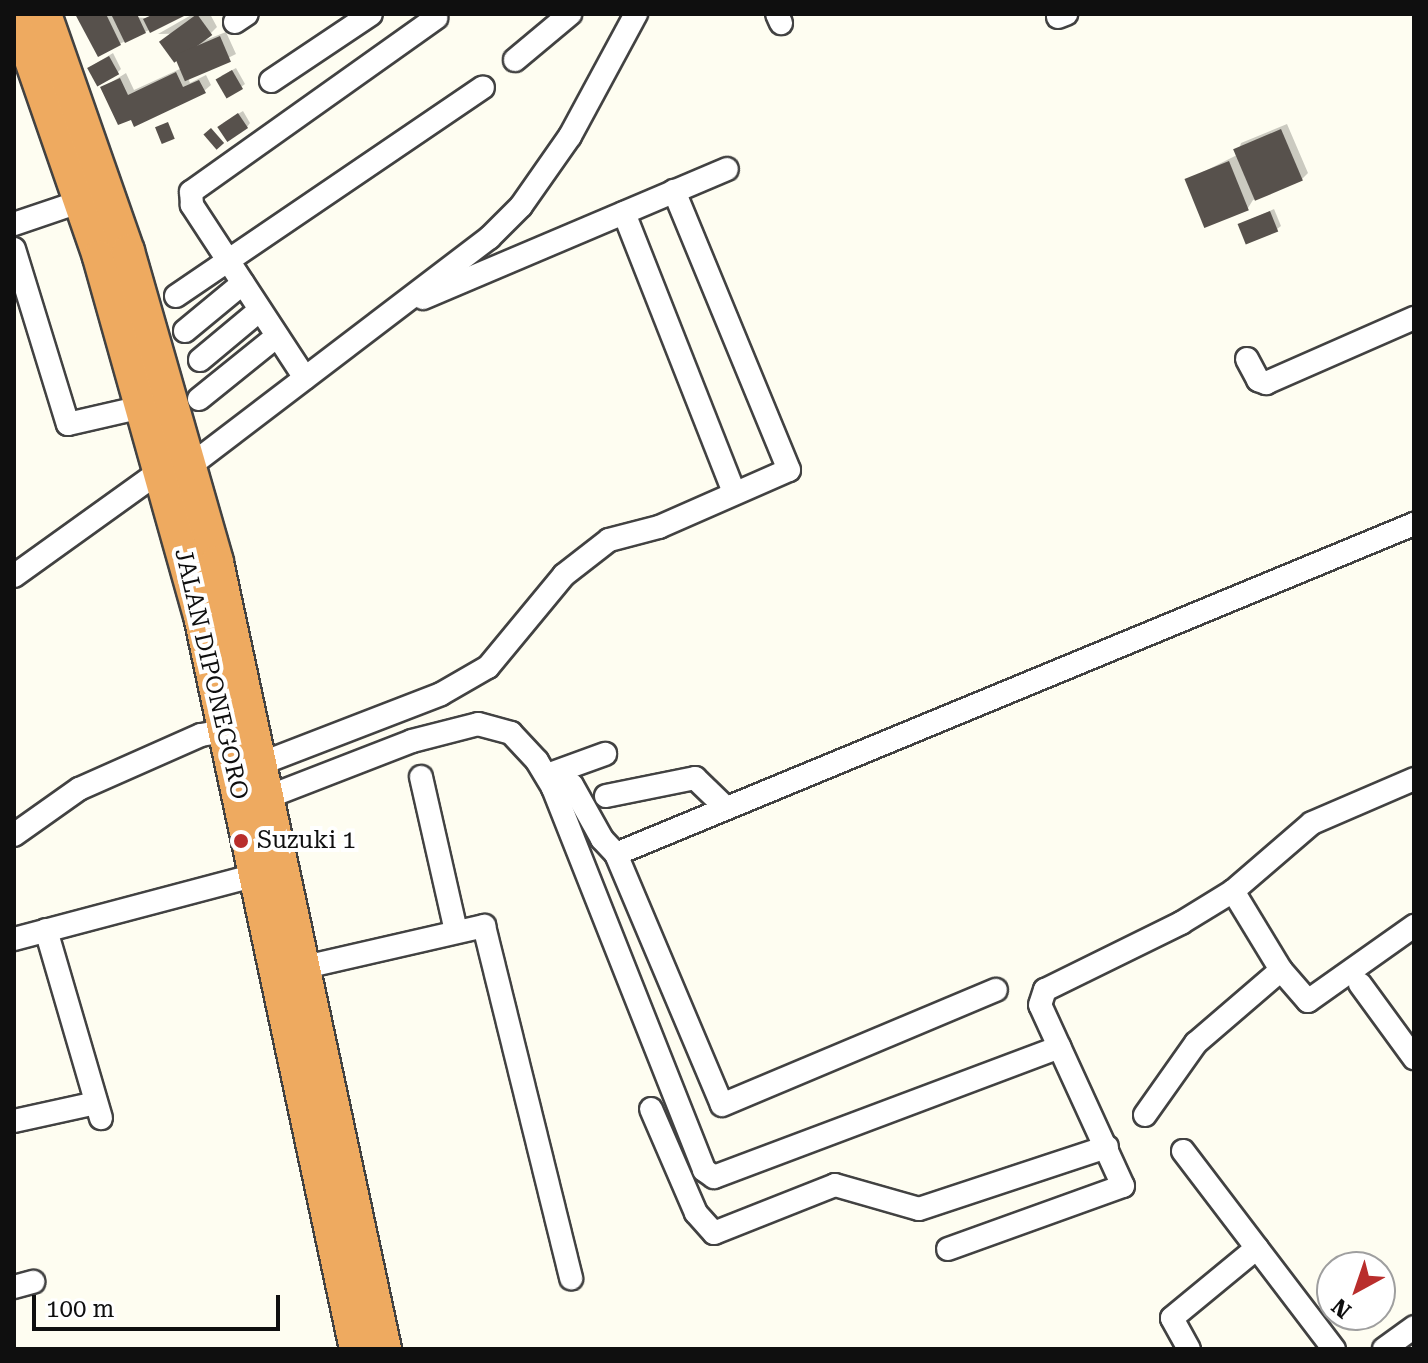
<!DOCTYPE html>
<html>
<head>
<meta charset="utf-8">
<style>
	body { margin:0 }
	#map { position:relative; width:1428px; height:1363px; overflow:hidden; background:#fefdf1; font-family:"Roboto Serif",serif }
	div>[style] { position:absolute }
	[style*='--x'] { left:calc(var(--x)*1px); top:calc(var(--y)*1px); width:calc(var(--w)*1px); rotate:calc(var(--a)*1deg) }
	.shadow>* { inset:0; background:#0003 }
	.building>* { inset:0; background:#57514c; transform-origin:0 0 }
	.roads { filter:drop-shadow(2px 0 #424242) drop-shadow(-2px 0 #424242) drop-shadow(0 2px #424242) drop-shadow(0 -2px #424242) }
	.minor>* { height:22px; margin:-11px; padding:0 11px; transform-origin:11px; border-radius:11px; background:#fff }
	.highway>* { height:32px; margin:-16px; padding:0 16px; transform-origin:16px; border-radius:16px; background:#eeaa60 }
	.dots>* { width:22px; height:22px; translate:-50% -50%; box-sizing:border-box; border:4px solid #fff; border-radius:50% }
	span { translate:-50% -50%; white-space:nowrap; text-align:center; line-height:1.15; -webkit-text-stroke:8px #fff; paint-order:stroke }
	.street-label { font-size:24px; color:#0f0f0f }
	.poi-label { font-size:24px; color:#0f0f0f }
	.left { translate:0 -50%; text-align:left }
	.frame { position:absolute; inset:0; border:16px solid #0f0f0f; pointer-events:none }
	.north { position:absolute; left:1316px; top:1251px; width:80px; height:80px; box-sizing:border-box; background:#fff; border:2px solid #9f9f9f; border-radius:50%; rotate:220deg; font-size:22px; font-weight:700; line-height:32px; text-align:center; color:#0f0f0f }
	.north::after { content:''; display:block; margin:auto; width:28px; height:36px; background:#b92e2c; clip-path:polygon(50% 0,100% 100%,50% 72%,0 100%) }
	.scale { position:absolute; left:32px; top:1295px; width:248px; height:36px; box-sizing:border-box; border:4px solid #0f0f0f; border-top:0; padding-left:10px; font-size:24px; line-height:28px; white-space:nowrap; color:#0f0f0f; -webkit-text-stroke:6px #fff; paint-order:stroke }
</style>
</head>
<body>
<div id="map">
	<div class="shadow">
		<div style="clip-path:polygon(77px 14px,147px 18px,183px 14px,98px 54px)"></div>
		<div style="clip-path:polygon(193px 14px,210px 14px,217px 27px,211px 33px,158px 34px)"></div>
		<div style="clip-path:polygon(226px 32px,236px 54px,188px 78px,190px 83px,206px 75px,211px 85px,204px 91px,131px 117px,102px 88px,126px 73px,134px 90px,182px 68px,177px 56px,185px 48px)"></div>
		<div style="clip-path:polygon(113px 53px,121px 69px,118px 72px,90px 67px)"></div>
		<div style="clip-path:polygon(236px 68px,245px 84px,241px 87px,221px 76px)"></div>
		<div style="clip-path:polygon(243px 111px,250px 123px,247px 127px,223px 123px)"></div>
		<div style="clip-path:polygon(1287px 124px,1308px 173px,1302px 179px,1253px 200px,1248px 208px,1187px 180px,1237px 155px,1241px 143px)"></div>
		<div style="clip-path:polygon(1274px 209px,1281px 226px,1277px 229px,1240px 224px)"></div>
	</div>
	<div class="building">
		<div style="clip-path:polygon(75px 14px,106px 14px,121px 45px,98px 57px)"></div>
		<div style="clip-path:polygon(111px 14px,137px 14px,146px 33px,125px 43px)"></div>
		<div style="clip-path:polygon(154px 14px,188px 14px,150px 33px,143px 19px)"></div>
		<div style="left:197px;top:14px;width:26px;height:47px;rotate:54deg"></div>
		<div style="left:220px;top:36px;width:28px;height:50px;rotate:67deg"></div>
		<div style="left:109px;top:56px;width:21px;height:25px;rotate:61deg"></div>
		<div style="left:232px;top:70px;width:22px;height:19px;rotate:60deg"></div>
		<div style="clip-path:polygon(176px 72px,183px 87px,199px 80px,206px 93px,134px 127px,131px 120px,118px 125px,100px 87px,120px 78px,128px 95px)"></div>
		<div style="left:238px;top:113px;width:18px;height:25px;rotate:56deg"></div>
		<div style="left:168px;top:122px;width:18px;height:14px;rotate:68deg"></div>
		<div style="left:211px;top:128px;width:20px;height:10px;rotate:49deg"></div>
		<div style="left:1281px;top:129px;width:56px;height:52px;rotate:67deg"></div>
		<div style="left:1229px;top:161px;width:53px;height:48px;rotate:68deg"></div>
		<div style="left:1270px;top:211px;width:22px;height:35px;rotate:68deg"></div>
	</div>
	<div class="roads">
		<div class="minor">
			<div style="--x:777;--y:14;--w:10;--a:66"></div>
			<div style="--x:1058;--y:17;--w:9;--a:-21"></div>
			<div style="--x:235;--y:22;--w:14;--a:-34"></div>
			<div style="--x:515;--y:60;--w:72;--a:-39.9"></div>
			<div style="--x:271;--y:81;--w:120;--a:-33.8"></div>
			<div style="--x:624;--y:213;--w:300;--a:68.5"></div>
			<div style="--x:14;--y:224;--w:69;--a:-18.7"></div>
			<div style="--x:14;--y:249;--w:183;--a:72.9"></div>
			<div style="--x:68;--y:424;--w:76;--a:-12.9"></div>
			<div style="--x:176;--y:296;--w:371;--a:-34.2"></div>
			<div style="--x:423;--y:298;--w:330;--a:-23"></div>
			<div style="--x:185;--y:331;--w:75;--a:-39.6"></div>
			<div style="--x:1247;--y:359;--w:24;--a:62"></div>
			<div style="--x:1258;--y:380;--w:9;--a:21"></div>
			<div style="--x:1266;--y:383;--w:162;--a:-23.7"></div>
			<div style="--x:200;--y:360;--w:78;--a:-39.8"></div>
			<div style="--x:305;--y:378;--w:207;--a:-123.2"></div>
			<div style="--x:192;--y:205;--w:13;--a:-94"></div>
			<div style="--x:191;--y:192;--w:301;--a:-35.4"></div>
			<div style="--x:199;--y:399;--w:100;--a:-38.9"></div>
			<div style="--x:191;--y:465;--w:375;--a:-37.3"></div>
			<div style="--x:489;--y:238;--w:45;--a:-45"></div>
			<div style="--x:521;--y:206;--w:85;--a:-55"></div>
			<div style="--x:570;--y:136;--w:139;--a:-61.6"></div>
			<div style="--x:14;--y:576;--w:180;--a:-35.7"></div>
			<div style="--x:247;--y:769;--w:208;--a:-21.1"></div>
			<div style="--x:441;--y:694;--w:54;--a:-29.9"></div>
			<div style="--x:488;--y:667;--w:119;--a:-50.4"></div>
			<div style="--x:564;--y:575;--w:57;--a:-37.9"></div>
			<div style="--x:609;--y:540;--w:52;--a:-14.6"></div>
			<div style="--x:659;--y:527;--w:142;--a:-23.7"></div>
			<div style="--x:789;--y:470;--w:302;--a:-112.4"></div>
			<div style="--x:547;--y:775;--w:62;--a:-19.9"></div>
			<div style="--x:421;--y:777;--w:158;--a:77.2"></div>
			<div style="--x:553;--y:788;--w:19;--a:-9"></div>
			<div style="--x:572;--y:785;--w:62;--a:60.9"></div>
			<div style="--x:602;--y:839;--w:21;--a:47"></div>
			<div style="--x:616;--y:854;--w:272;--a:67.1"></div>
			<div style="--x:722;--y:1105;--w:297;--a:-22.8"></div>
			<div style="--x:606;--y:796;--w:91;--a:-11.4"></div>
			<div style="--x:695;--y:778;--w:42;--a:44"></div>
			<div style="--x:255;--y:802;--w:168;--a:-21.2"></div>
			<div style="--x:412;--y:741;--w:68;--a:-14.4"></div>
			<div style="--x:478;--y:724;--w:34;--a:15"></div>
			<div style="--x:511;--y:733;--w:38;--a:47"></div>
			<div style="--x:537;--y:761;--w:31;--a:59"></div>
			<div style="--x:553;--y:788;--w:411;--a:68.4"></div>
			<div style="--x:704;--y:1170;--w:12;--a:35"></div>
			<div style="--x:714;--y:1177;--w:369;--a:-20.6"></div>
			<div style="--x:14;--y:835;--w:80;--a:-35.3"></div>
			<div style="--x:79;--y:789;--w:133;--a:-23.9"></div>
			<div style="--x:201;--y:735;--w:27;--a:-10"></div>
			<div style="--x:616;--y:854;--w:864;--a:-22.47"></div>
			<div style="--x:1233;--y:891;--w:92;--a:58.7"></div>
			<div style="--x:1281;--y:970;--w:41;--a:48.9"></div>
			<div style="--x:1308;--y:1001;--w:130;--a:-35.3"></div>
			<div style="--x:46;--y:930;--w:196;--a:73.7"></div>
			<div style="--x:14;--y:939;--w:263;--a:-14.8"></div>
			<div style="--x:305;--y:967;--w:184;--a:-12.9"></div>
			<div style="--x:484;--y:926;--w:363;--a:76.1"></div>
			<div style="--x:1360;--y:984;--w:92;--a:53.9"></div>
			<div style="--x:651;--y:1109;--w:113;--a:66.6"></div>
			<div style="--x:696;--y:1213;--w:27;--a:48"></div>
			<div style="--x:714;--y:1233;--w:130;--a:-21.6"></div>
			<div style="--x:835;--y:1185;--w:87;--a:15.9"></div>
			<div style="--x:919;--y:1209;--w:198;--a:-18.3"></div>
			<div style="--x:1145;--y:1115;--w:88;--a:-54.7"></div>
			<div style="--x:1196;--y:1043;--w:112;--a:-40.7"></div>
			<div style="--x:14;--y:1121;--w:84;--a:-12.4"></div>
			<div style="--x:1183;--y:1151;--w:249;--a:52.7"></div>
			<div style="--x:948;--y:1249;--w:186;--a:-19.8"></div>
			<div style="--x:1123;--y:1186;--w:199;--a:-114.6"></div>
			<div style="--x:1040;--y:1005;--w:16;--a:-72"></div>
			<div style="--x:1045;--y:990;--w:152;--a:-26.2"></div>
			<div style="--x:1181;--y:923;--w:61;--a:-31.6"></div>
			<div style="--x:1233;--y:891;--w:104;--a:-40.7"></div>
			<div style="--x:1312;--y:823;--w:111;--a:-23.3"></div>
			<div style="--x:14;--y:1287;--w:20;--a:-15"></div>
			<div style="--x:1189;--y:1349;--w:35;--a:-119"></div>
			<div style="--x:1172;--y:1318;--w:110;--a:-39.5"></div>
			<div style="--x:1384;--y:1349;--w:37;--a:-36"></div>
		</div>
		<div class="highway">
			<div style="--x:15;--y:14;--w:257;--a:70.9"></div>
			<div style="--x:99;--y:257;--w:373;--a:74.3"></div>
			<div style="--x:200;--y:616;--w:749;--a:77.99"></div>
			<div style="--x:45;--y:14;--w:251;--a:70.7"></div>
			<div style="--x:128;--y:251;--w:323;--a:74"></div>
			<div style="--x:217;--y:562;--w:805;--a:77.95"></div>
		</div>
	</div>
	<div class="dots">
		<div style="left:241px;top:841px;background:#b92e2c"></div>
	</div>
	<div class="street-label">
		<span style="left:211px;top:674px;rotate:77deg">JALAN DIPONEGORO</span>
	</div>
	<div class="poi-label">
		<span class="left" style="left:257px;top:841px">Suzuki 1</span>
	</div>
	<div class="frame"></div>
	<div class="north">N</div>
	<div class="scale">100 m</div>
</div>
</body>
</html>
